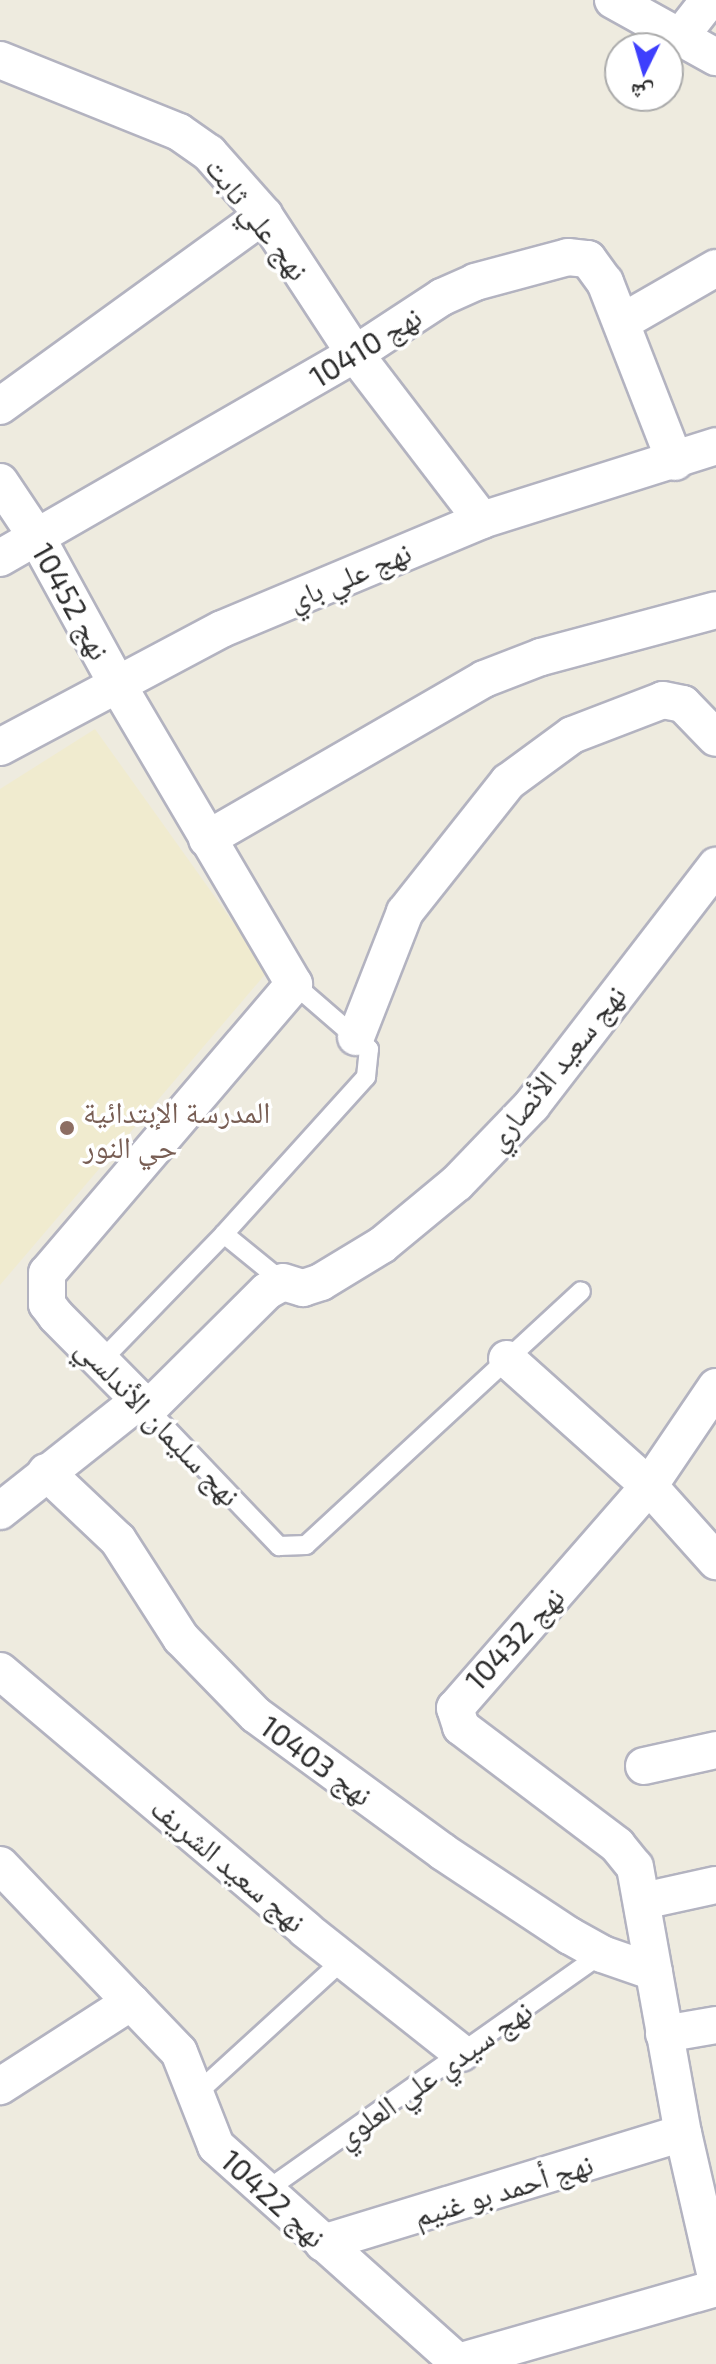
<!DOCTYPE html>
<html>
<head>
<meta charset="utf-8">
<style>
	body { margin:0 }
	#map { position:relative; width:716px; height:2364px; overflow:hidden; background:#eeebdf; font-family:"Exo 2","Noto Naskh Arabic",sans-serif }
	div>[style] { position:absolute }
	[style*='--x'] { left:calc(var(--x)*1px); top:calc(var(--y)*1px); width:calc(var(--w)*1px); rotate:calc(var(--a)*1deg) }
	.education>* { inset:0; background:#f0ebcf }
	.roads { filter:drop-shadow(2px 0 #b3b3c0) drop-shadow(-2px 0 #b3b3c0) drop-shadow(0 2px #b3b3c0) drop-shadow(0 -2px #b3b3c0) }
	.lane>* { height:18px; margin:-9px; padding:0 9px; transform-origin:9px; border-radius:9px; background:#fff }
	.street>* { height:36px; margin:-18px; padding:0 18px; transform-origin:18px; border-radius:18px; background:#fff }
	.dots>* { width:22px; height:22px; translate:-50% -50%; box-sizing:border-box; border:4px solid #fff; border-radius:50% }
	span { translate:-50% -50%; white-space:nowrap; text-align:center; line-height:1.15; -webkit-text-stroke:7px #fff; paint-order:stroke }
	.street-label { font-size:30px; color:#2d2d2d }
	.education-label { font-size:30px; color:#785e54 }
	.left { translate:0 -50%; text-align:left }
	.north { position:absolute; left:604px; top:32px; width:80px; height:80px; box-sizing:border-box; background:#fff; border:2px solid #ababab; border-radius:50%; rotate:185deg; font-size:22px; font-weight:700; line-height:32px; text-align:center; color:#2d2d2d }
	.north::after { content:''; display:block; margin:auto; width:28px; height:36px; background:#3e3ffd; clip-path:polygon(50% 0,100% 100%,50% 72%,0 100%) }
</style>
</head>
<body>
<div id="map">
	<div class="education">
		<div style="clip-path:polygon(95px 729px,268px 971px,0 1285px,0 789px)"></div>
	</div>
	<div class="roads">
		<div class="lane">
			<div style="--x:224;--y:1234;--w:212;--a:-47.9"></div>
			<div style="--x:366;--y:1077;--w:28;--a:-84"></div>
			<div style="--x:369;--y:1049;--w:99;--a:-139.1"></div>
			<div style="--x:101;--y:1361;--w:177;--a:-45.9"></div>
			<div style="--x:224;--y:1234;--w:76;--a:39.1"></div>
			<div style="--x:148;--y:1409;--w:190;--a:46.3"></div>
			<div style="--x:279;--y:1546;--w:27;--a:-2"></div>
			<div style="--x:306;--y:1545;--w:374;--a:-42.7"></div>
			<div style="--x:195;--y:2095;--w:202;--a:-42.4"></div>
			<div style="--x:264;--y:2192;--w:413;--a:-35.2"></div>
		</div>
		<div class="street">
			<div style="--x:613;--y:0;--w:118;--a:29"></div>
			<div style="--x:680;--y:37;--w:47;--a:-51.9"></div>
			<div style="--x:0;--y:60;--w:193;--a:21.9"></div>
			<div style="--x:179;--y:132;--w:37;--a:35"></div>
			<div style="--x:209;--y:153;--w:83;--a:48.4"></div>
			<div style="--x:264;--y:215;--w:166;--a:56.8"></div>
			<div style="--x:355;--y:354;--w:209;--a:52.6"></div>
			<div style="--x:624;--y:321;--w:106;--a:-29.9"></div>
			<div style="--x:0;--y:406;--w:326;--a:-35.9"></div>
			<div style="--x:0;--y:482;--w:65;--a:56.3"></div>
			<div style="--x:36;--y:536;--w:166;--a:61.3"></div>
			<div style="--x:116;--y:682;--w:351;--a:59.5"></div>
			<div style="--x:294;--y:984;--w:380;--a:130.5"></div>
			<div style="--x:47;--y:1273;--w:31;--a:90"></div>
			<div style="--x:47;--y:1304;--w:15;--a:53"></div>
			<div style="--x:56;--y:1316;--w:131;--a:45.3"></div>
			<div style="--x:148;--y:1409;--w:168;--a:-44.8"></div>
			<div style="--x:267;--y:1291;--w:18;--a:-29"></div>
			<div style="--x:283;--y:1282;--w:21;--a:17"></div>
			<div style="--x:303;--y:1288;--w:19;--a:-18"></div>
			<div style="--x:321;--y:1282;--w:71;--a:-31.2"></div>
			<div style="--x:382;--y:1245;--w:97;--a:-39.6"></div>
			<div style="--x:457;--y:1183;--w:108;--a:-46.1"></div>
			<div style="--x:532;--y:1105;--w:302;--a:-52.4"></div>
			<div style="--x:0;--y:558;--w:409;--a:-29.9"></div>
			<div style="--x:355;--y:354;--w:104;--a:-33.2"></div>
			<div style="--x:442;--y:297;--w:36;--a:-24"></div>
			<div style="--x:475;--y:282;--w:96;--a:-15"></div>
			<div style="--x:568;--y:257;--w:20;--a:6"></div>
			<div style="--x:588;--y:259;--w:29;--a:54"></div>
			<div style="--x:605;--y:282;--w:193;--a:68.7"></div>
			<div style="--x:0;--y:747;--w:251;--a:-28"></div>
			<div style="--x:222;--y:629;--w:282;--a:-22.7"></div>
			<div style="--x:482;--y:520;--w:245;--a:-17.5"></div>
			<div style="--x:207;--y:839;--w:320;--a:-30"></div>
			<div style="--x:484;--y:679;--w:61;--a:-21.1"></div>
			<div style="--x:541;--y:657;--w:181;--a:-15"></div>
			<div style="--x:356;--y:1037;--w:134;--a:-68.6"></div>
			<div style="--x:405;--y:912;--w:166;--a:-51.6"></div>
			<div style="--x:508;--y:782;--w:79;--a:-36.3"></div>
			<div style="--x:572;--y:735;--w:97;--a:-21"></div>
			<div style="--x:663;--y:700;--w:20;--a:11"></div>
			<div style="--x:683;--y:704;--w:47;--a:45.9"></div>
			<div style="--x:507;--y:1359;--w:191;--a:41.8"></div>
			<div style="--x:649;--y:1486;--w:101;--a:48.2"></div>
			<div style="--x:716;--y:1387;--w:120;--a:124.1"></div>
			<div style="--x:649;--y:1486;--w:295;--a:131.1"></div>
			<div style="--x:455;--y:1708;--w:20;--a:72"></div>
			<div style="--x:461;--y:1727;--w:196;--a:37.1"></div>
			<div style="--x:617;--y:1845;--w:28;--a:51"></div>
			<div style="--x:635;--y:1867;--w:270;--a:79.8"></div>
			<div style="--x:683;--y:2133;--w:148;--a:77.1"></div>
			<div style="--x:46;--y:1472;--w:99;--a:43.4"></div>
			<div style="--x:118;--y:1540;--w:117;--a:57.3"></div>
			<div style="--x:181;--y:1638;--w:107;--a:45.8"></div>
			<div style="--x:256;--y:1715;--w:232;--a:36.2"></div>
			<div style="--x:443;--y:1852;--w:152;--a:33.5"></div>
			<div style="--x:570;--y:1936;--w:37;--a:29"></div>
			<div style="--x:602;--y:1954;--w:55;--a:19.1"></div>
			<div style="--x:0;--y:1511;--w:179;--a:-38.4"></div>
			<div style="--x:0;--y:1671;--w:401;--a:40.2"></div>
			<div style="--x:306;--y:1930;--w:198;--a:38.4"></div>
			<div style="--x:644;--y:1766;--w:74;--a:-12.5"></div>
			<div style="--x:0;--y:1865;--w:190;--a:46.3"></div>
			<div style="--x:131;--y:2002;--w:156;--a:147.3"></div>
			<div style="--x:643;--y:1901;--w:75;--a:-12.4"></div>
			<div style="--x:131;--y:2002;--w:69;--a:46.2"></div>
			<div style="--x:179;--y:2052;--w:101;--a:68.5"></div>
			<div style="--x:216;--y:2146;--w:327;--a:41.8"></div>
			<div style="--x:664;--y:2034;--w:53;--a:-9.8"></div>
			<div style="--x:323;--y:2243;--w:376;--a:-17"></div>
			<div style="--x:458;--y:2362;--w:268;--a:-16"></div>
		</div>
	</div>
	<div class="dots">
		<div style="left:67px;top:1128px;background:#8d6e63"></div>
	</div>
	<div class="street-label">
		<span style="left:258px;top:218px;rotate:52deg">نهج علي ثابت</span>
		<span style="left:365px;top:346px;rotate:-32deg">نهج 10410</span>
		<span style="left:349px;top:575px;rotate:-23deg">نهج علي باي</span>
		<span style="left:72px;top:601px;rotate:61deg">نهج 10452</span>
		<span style="left:555px;top:1067px;rotate:-51deg">نهج سعيد الأنصاري</span>
		<span style="left:159px;top:1421px;rotate:46deg">نهج سليمان الأندلسي</span>
		<span style="left:514px;top:1638px;rotate:-47deg">نهج 10432</span>
		<span style="left:317px;top:1760px;rotate:36deg">نهج 10403</span>
		<span style="left:229px;top:1864px;rotate:40deg">نهج سعيد الشريف</span>
		<span style="left:433px;top:2073px;rotate:-35deg">نهج سيدي علي العلوي</span>
		<span style="left:503px;top:2189px;rotate:-17deg">نهج أحمد بو غنيم</span>
		<span style="left:274px;top:2198px;rotate:42deg">نهج 10422</span>
	</div>
	<div class="education-label">
		<span class="left" style="left:83px;top:1128px">المدرسة الإبتدائية<br>حي النور</span>
	</div>
	<div class="north">ش</div>
</div>
</body>
</html>
